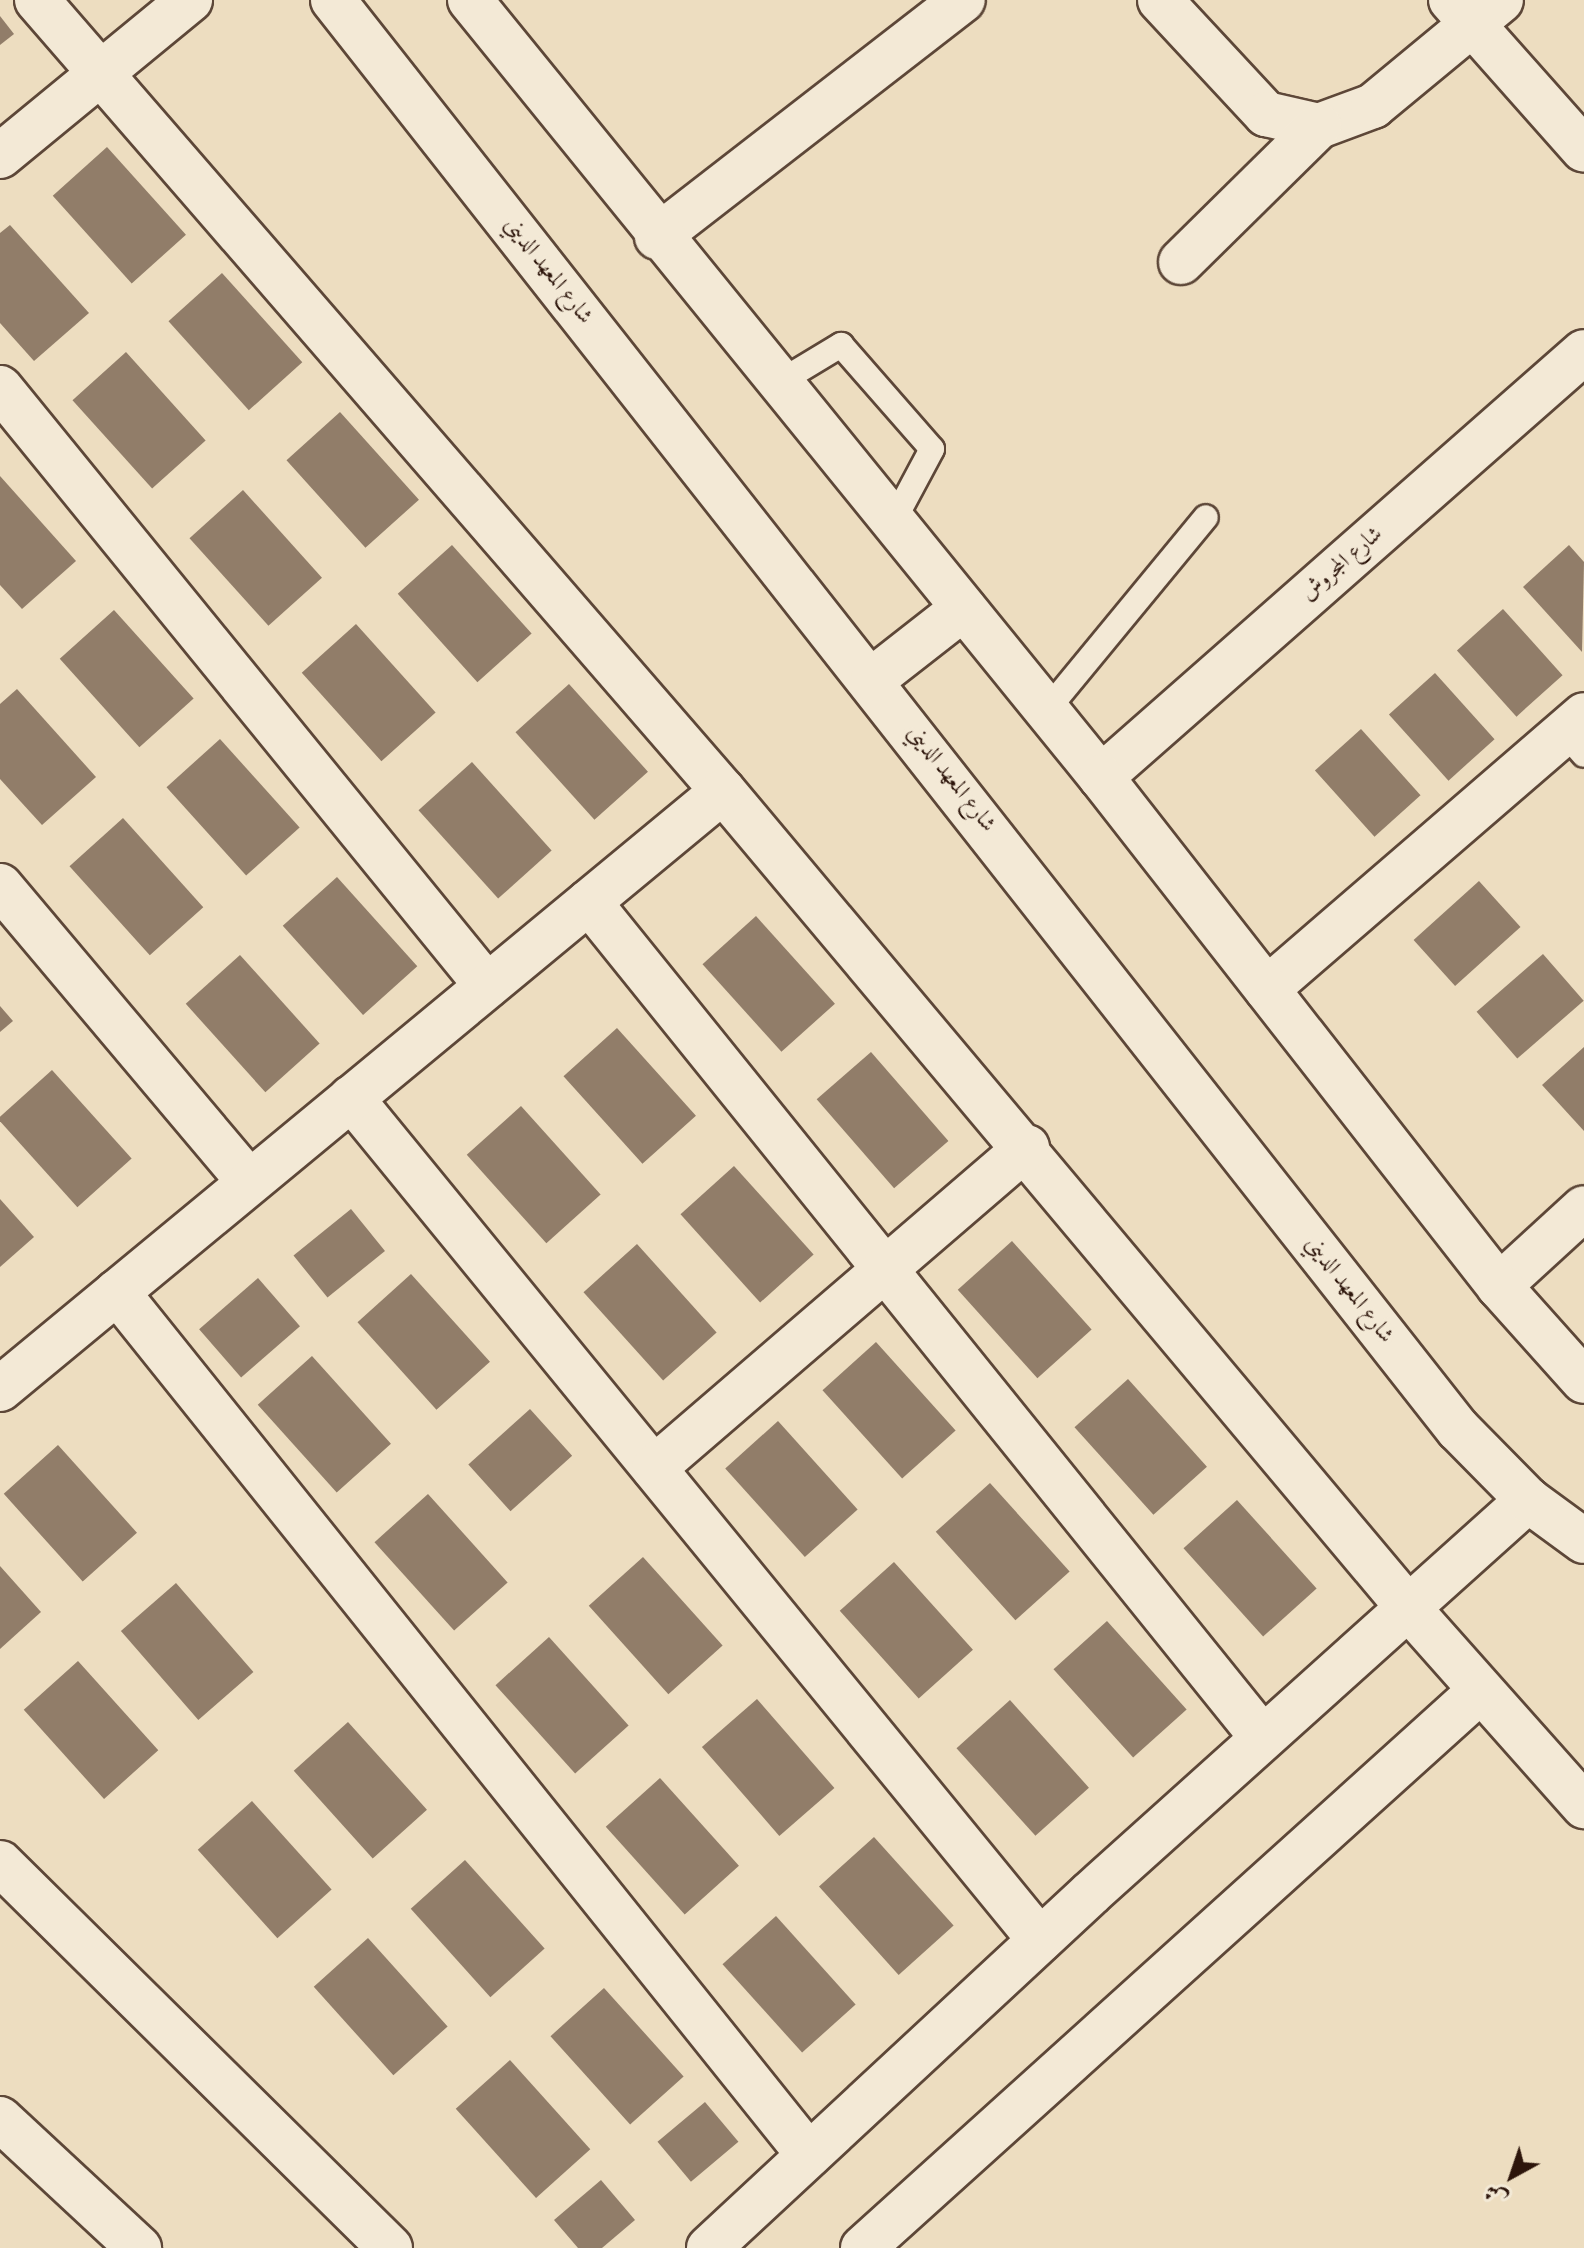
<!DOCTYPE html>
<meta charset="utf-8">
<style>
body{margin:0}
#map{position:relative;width:1584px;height:2248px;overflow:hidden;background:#edddc0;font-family:"IM FELL English",Amiri,serif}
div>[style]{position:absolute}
.building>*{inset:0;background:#917d69;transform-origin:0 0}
.roads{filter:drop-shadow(2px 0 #5d4738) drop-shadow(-2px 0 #5d4738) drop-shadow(0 2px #5d4738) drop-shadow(0 -2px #5d4738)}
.lane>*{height:24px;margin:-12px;padding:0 12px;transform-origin:12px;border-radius:12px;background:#f3e9d6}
.street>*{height:44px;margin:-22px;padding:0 22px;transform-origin:22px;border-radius:22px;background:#f3e9d6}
.secondary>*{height:44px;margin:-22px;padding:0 22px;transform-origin:22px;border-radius:22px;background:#f3e9d6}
span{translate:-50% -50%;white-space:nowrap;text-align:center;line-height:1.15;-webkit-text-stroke:7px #f3e9d6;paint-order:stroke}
.street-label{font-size:22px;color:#2d150b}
.north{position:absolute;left:1472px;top:2136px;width:80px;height:80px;-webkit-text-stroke:6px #f3e9d6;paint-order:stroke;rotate:220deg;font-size:22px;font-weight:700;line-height:32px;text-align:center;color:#2d150b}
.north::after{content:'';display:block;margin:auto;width:28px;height:36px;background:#2d150b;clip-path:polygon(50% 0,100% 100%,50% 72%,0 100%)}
</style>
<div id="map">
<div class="building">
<i style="clip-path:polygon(0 16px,14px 34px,0 45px)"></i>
<i style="left:107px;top:147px;width:118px;height:73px;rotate:48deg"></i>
<i style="clip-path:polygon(10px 225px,89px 313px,34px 361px,0 323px,0 233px)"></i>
<i style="left:222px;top:273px;width:120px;height:72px;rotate:48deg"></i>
<i style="left:126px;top:352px;width:119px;height:72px;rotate:48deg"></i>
<i style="left:340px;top:412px;width:118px;height:72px;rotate:48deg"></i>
<i style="clip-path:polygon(0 476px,76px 561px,22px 609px,0 585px)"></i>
<i style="left:243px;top:490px;width:118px;height:72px;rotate:48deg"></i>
<i style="left:452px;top:545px;width:119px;height:73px;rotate:48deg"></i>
<i style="clip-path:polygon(1569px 545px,1584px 562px,1582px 652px,1523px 587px)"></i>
<i style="left:1503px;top:609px;width:89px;height:62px;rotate:48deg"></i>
<i style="left:114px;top:610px;width:119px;height:73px;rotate:48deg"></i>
<i style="left:356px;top:624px;width:119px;height:73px;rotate:48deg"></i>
<i style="left:1435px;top:673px;width:89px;height:62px;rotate:48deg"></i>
<i style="left:569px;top:684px;width:118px;height:72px;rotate:48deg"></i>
<i style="clip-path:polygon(17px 689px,96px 777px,42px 825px,0 779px,0 704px)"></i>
<i style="left:1361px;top:729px;width:89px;height:62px;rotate:48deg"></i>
<i style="left:220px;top:739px;width:119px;height:72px;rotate:48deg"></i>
<i style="left:472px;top:762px;width:119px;height:72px;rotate:48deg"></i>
<i style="left:123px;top:818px;width:120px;height:72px;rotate:48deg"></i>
<i style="left:337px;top:877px;width:120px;height:73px;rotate:48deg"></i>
<i style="left:1479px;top:881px;width:62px;height:88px;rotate:48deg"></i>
<i style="left:756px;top:916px;width:118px;height:72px;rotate:48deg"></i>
<i style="left:1543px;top:954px;width:62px;height:88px;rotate:49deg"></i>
<i style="left:240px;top:955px;width:119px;height:73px;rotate:48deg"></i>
<i style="clip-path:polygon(0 1006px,13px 1021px,0 1032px)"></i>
<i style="left:617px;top:1028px;width:118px;height:72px;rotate:48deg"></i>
<i style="clip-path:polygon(1584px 1047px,1584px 1131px,1542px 1085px)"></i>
<i style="left:871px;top:1052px;width:118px;height:72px;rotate:49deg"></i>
<i style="left:52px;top:1070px;width:119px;height:73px;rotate:48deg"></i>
<i style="left:521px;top:1106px;width:119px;height:73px;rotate:48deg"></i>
<i style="left:734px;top:1166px;width:119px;height:72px;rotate:48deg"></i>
<i style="clip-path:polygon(0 1199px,34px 1237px,0 1267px)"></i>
<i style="left:351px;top:1209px;width:54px;height:74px;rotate:51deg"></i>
<i style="left:1012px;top:1241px;width:119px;height:73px;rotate:48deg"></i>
<i style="left:637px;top:1244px;width:119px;height:72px;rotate:48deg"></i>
<i style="left:411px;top:1274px;width:118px;height:72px;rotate:48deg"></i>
<i style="left:258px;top:1278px;width:64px;height:78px;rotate:49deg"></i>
<i style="left:876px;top:1342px;width:119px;height:72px;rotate:48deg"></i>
<i style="left:312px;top:1356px;width:118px;height:73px;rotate:48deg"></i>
<i style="left:1128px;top:1379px;width:118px;height:72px;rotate:48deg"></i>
<i style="left:530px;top:1409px;width:63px;height:83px;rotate:48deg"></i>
<i style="left:778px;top:1421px;width:119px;height:71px;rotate:48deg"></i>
<i style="left:58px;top:1445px;width:118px;height:73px;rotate:48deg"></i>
<i style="left:990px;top:1483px;width:119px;height:73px;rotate:48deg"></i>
<i style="left:428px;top:1494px;width:119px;height:72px;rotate:48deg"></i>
<i style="left:1237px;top:1500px;width:119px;height:72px;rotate:48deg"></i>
<i style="left:643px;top:1557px;width:119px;height:73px;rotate:48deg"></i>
<i style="left:894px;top:1562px;width:118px;height:73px;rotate:48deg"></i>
<i style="clip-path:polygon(0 1566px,41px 1612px,0 1649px)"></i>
<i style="left:176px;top:1583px;width:118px;height:73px;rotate:49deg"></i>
<i style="left:1107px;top:1621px;width:119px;height:72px;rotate:48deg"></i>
<i style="left:549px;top:1637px;width:119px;height:72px;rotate:48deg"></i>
<i style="left:78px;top:1661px;width:120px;height:73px;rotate:48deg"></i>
<i style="left:757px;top:1699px;width:118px;height:73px;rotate:49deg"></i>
<i style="left:1010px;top:1700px;width:118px;height:72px;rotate:48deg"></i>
<i style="left:348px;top:1722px;width:118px;height:73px;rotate:48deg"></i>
<i style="left:660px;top:1778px;width:118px;height:73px;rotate:48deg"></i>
<i style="left:252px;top:1801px;width:119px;height:73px;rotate:48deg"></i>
<i style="left:874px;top:1837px;width:119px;height:74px;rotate:48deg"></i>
<i style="left:465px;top:1860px;width:119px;height:73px;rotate:48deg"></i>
<i style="left:776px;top:1916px;width:119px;height:72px;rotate:48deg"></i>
<i style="left:368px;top:1938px;width:119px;height:73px;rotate:48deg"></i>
<i style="left:604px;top:1988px;width:119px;height:72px;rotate:48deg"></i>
<i style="left:510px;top:2060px;width:120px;height:73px;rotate:48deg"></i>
<i style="left:705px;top:2102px;width:52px;height:62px;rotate:50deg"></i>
<i style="clip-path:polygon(601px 2180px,635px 2220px,602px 2248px,578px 2248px,554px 2220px)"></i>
</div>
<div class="roads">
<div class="lane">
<i style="left:778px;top:383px;width:74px;rotate:-31.1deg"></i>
<i style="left:841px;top:345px;width:138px;rotate:48.8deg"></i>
<i style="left:932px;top:449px;width:83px;rotate:118.1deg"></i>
<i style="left:1046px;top:711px;width:251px;rotate:-50.5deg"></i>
<i style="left:1564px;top:732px;width:30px;rotate:49deg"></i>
</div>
<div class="street">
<i style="left:37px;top:0;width:1047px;rotate:49.07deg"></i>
<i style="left:723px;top:791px;width:1070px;rotate:50deg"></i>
<i style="left:1411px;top:1611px;width:261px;rotate:48.4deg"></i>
<i style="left:1160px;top:0;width:156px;rotate:47.1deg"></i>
<i style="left:1266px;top:114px;width:54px;rotate:12.8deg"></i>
<i style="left:1319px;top:126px;width:58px;rotate:-20.3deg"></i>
<i style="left:1373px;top:106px;width:166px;rotate:-39.6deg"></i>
<i style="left:1451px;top:0;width:200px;rotate:48.4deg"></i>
<i style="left:0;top:156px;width:246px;rotate:-39.4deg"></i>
<i style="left:657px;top:237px;width:387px;rotate:-37.8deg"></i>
<i style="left:1181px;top:262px;width:194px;rotate:-44.6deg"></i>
<i style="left:0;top:388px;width:771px;rotate:50.84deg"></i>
<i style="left:1101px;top:777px;width:643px;rotate:-41.35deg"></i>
<i style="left:0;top:886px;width:387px;rotate:49.9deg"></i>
<i style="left:589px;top:902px;width:1072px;rotate:51.13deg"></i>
<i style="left:1267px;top:989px;width:419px;rotate:-40.8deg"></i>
<i style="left:351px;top:1098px;width:1088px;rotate:50.71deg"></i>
<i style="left:1499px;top:1286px;width:115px;rotate:-42.5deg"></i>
<i style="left:117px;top:1292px;width:1106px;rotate:51.28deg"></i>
<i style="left:0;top:1389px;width:938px;rotate:-39.59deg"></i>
<i style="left:654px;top:1468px;width:492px;rotate:-40.7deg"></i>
<i style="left:0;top:1863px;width:548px;rotate:44.63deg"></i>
<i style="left:709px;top:2248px;width:521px;rotate:-42.9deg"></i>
<i style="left:1091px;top:1893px;width:588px;rotate:-41.97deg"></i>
<i style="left:863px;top:2248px;width:831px;rotate:-42.07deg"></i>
</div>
<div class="secondary">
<i style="left:333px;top:0;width:1819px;rotate:51.79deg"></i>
<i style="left:1458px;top:1429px;width:100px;rotate:45.4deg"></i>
<i style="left:1528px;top:1500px;width:69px;rotate:36.2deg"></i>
<i style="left:470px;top:0;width:1001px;rotate:50.92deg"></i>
<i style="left:1101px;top:777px;width:646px;rotate:51.98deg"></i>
<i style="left:1499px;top:1286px;width:127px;rotate:48.2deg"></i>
<i style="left:873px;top:679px;width:115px;rotate:-38deg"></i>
<i style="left:0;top:2119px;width:190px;rotate:42.9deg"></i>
</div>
</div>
<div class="street-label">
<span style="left:548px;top:271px;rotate:52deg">شارع المعهد الديني</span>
<span style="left:1342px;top:564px;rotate:-41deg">شارع المجروش</span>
<span style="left:951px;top:779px;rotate:52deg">شارع المعهد الديني</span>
<span style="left:1349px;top:1290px;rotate:52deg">شارع المعهد الديني</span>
</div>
<div class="north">ش</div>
</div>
